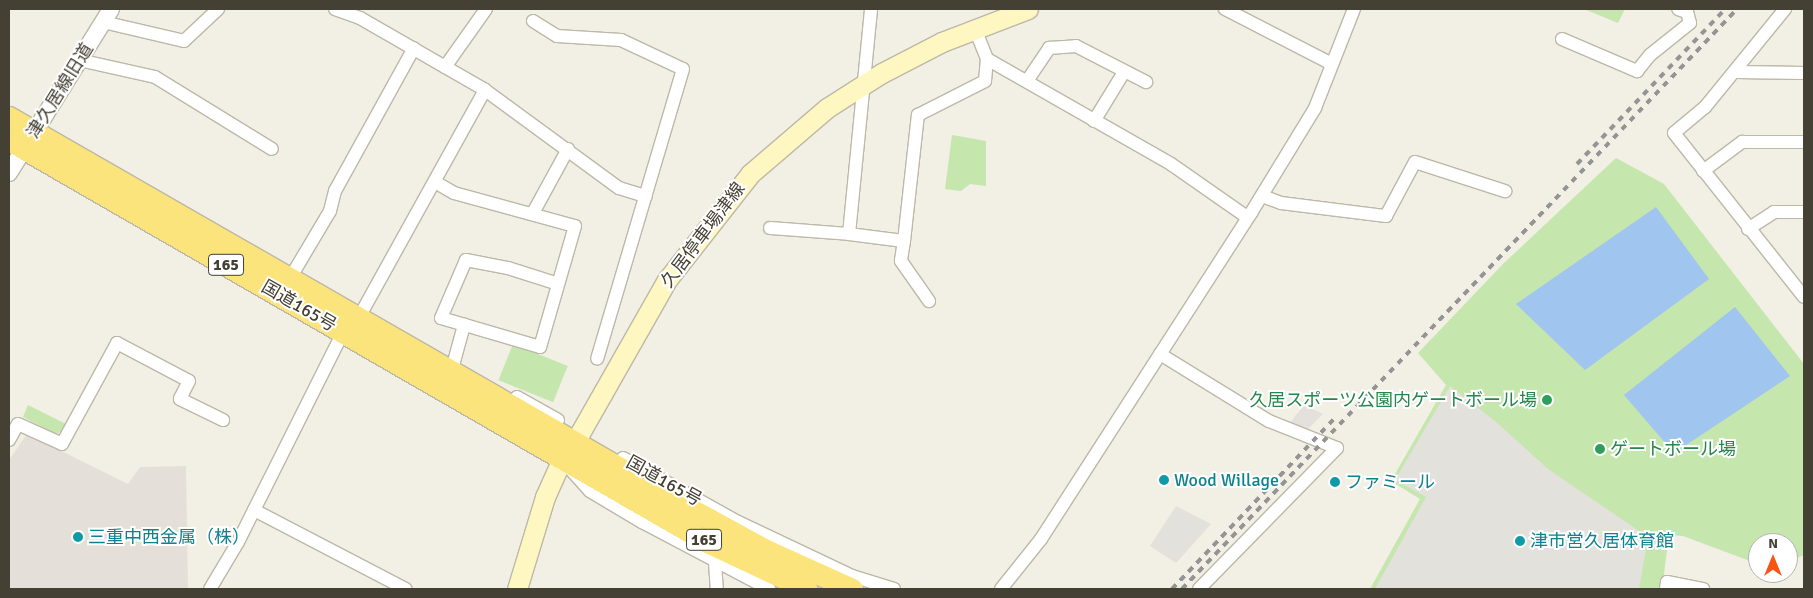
<!DOCTYPE html>
<meta charset="utf-8">
<style>
body{margin:0}
#map{position:relative;width:1813px;height:598px;overflow:hidden;background:#f2efe4;font-family:Signika,"Noto Sans JP",sans-serif}
div>[style]{position:absolute}
.industrial>*{inset:0;background:#e4e0d9}
.green>*{inset:0;background:#c5e6ad;transform-origin:0 0}
.parking>*{inset:0;background:#e2e1dc}
.water>*{inset:0;background:#a0c5ef}
.roads{filter:drop-shadow(1px 0 #bdb8a7) drop-shadow(-1px 0 #bdb8a7) drop-shadow(0 1px #bdb8a7) drop-shadow(0 -1px #bdb8a7)}
.minor>*{height:12px;margin:-6px;padding:0 6px;transform-origin:6px;border-radius:6px;background:#fff}
.tertiary>*{height:16px;margin:-8px;padding:0 8px;transform-origin:8px;border-radius:8px;background:#fff}
.secondary>*{height:19px;margin:-9.5px;padding:0 9.5px;transform-origin:9.5px;border-radius:9.5px;background:#fef7c2}
.trunk>*{height:21px;margin:-10.5px;padding:0 10.5px;transform-origin:10.5px;border-radius:10.5px;background:#fce47c}
.rail>*{height:4px;margin-top:-2px;transform-origin:0;background:repeating-linear-gradient(90deg,#949494 0 6px,transparent 0 12px)}
.dots>*{width:14px;height:14px;translate:-50% -50%;box-sizing:border-box;border:2px solid #fff;border-radius:50%}
span{translate:-50% -50%;white-space:nowrap;text-align:center;line-height:1.15;-webkit-text-stroke:4px #fff;paint-order:stroke}
.shield-label span{padding:1px 4px;background:#fff;border:1px solid;border-radius:4px;-webkit-text-stroke-width:0}
.shield-label{font-size:16px;color:#444034;font-weight:700}
.street-label{font-size:18px;color:#444034}
.leisure-label{font-size:18px;color:#27864d}
.right{translate:-100% -50%;text-align:right}
.left{translate:0 -50%;text-align:left}
.culture-label{font-size:18px;color:#0d838f}
.frame{position:absolute;inset:0;border:10px solid #444034;pointer-events:none}
.north{position:absolute;left:1748px;top:533px;width:50px;height:50px;box-sizing:border-box;background:#fff;border:1px solid #b4b3ae;border-radius:50%;rotate:0deg;font-size:14px;font-weight:700;line-height:20px;text-align:center;color:#444034}
.north::after{content:'';display:block;margin:auto;width:18px;height:22px;background:#f85415;clip-path:polygon(50% 0,100% 100%,50% 72%,0 100%)}
</style>
<div id="map">
<div class="industrial">
<i style="clip-path:polygon(27px 434px,128px 484px,140px 467px,186px 466px,188px 589px,9px 589px,9px 460px)"></i>
</div>
<div class="green">
<i style="clip-path:polygon(1584px 9px,1625px 9px,1618px 23px)"></i>
<i style="clip-path:polygon(952px 135px,986px 141px,986px 186px,970px 184px,961px 191px,945px 189px)"></i>
<i style="clip-path:polygon(1616px 158px,1664px 184px,1804px 364px,1804px 555px,1788px 562px,1788px 543px,1758px 543px,1758px 564px,1683px 536px,1669px 535px,1662px 589px,1370px 589px,1420px 499px,1391px 481px,1446px 385px,1418px 353px,1503px 264px)"></i>
<i style="left:513px;top:344px;width:59px;height:39px;rotate:22deg"></i>
<i style="clip-path:polygon(28px 405px,66px 424px,62px 431px,56px 434px,23px 417px)"></i>
</div>
<div class="parking">
<i style="clip-path:polygon(1450px 386px,1495px 421px,1548px 469px,1648px 537px,1639px 589px,1375px 589px,1426px 497px,1395px 480px)"></i>
<i style="clip-path:polygon(1304px 405px,1323px 414px,1306px 431px,1290px 423px)"></i>
<i style="clip-path:polygon(1176px 506px,1211px 524px,1176px 563px,1150px 546px)"></i>
</div>
<div class="water">
<i style="clip-path:polygon(1656px 207px,1709px 279px,1585px 370px,1516px 304px)"></i>
<i style="clip-path:polygon(1735px 307px,1790px 376px,1674px 453px,1624px 395px)"></i>
</div>
<div class="roads">
<div class="minor">
<i style="left:335px;top:9px;width:27px;rotate:20deg"></i>
<i style="left:360px;top:18px;width:144px;rotate:29.9deg"></i>
<i style="left:485px;top:90px;width:166px;rotate:36.2deg"></i>
<i style="left:619px;top:188px;width:28px;rotate:17deg"></i>
<i style="left:1225px;top:9px;width:120px;rotate:27.2deg"></i>
<i style="left:1785px;top:9px;width:127px;rotate:129.2deg"></i>
<i style="left:1705px;top:107px;width:40px;rotate:140deg"></i>
<i style="left:1674px;top:133px;width:209px;rotate:51.6deg"></i>
<i style="left:533px;top:21px;width:28px;rotate:32deg"></i>
<i style="left:557px;top:36px;width:64px;rotate:3.6deg"></i>
<i style="left:621px;top:40px;width:68px;rotate:25.1deg"></i>
<i style="left:683px;top:69px;width:302px;rotate:106.5deg"></i>
<i style="left:103px;top:22px;width:83px;rotate:13.2deg"></i>
<i style="left:184px;top:41px;width:47px;rotate:-43.3deg"></i>
<i style="left:975px;top:29px;width:32px;rotate:68deg"></i>
<i style="left:987px;top:59px;width:212px;rotate:29.7deg"></i>
<i style="left:1171px;top:164px;width:93px;rotate:34.9deg"></i>
<i style="left:1562px;top:39px;width:82px;rotate:23.1deg"></i>
<i style="left:1637px;top:71px;width:21px;rotate:-51deg"></i>
<i style="left:1650px;top:55px;width:51px;rotate:-38.7deg"></i>
<i style="left:1690px;top:23px;width:11px;rotate:-105deg"></i>
<i style="left:1687px;top:12px;width:9px;rotate:-162deg"></i>
<i style="left:79px;top:60px;width:78px;rotate:12.6deg"></i>
<i style="left:155px;top:77px;width:137px;rotate:31.6deg"></i>
<i style="left:445px;top:67px;width:71px;rotate:-54.7deg"></i>
<i style="left:1737px;top:72px;width:67px;rotate:0.9deg"></i>
<i style="left:1027px;top:81px;width:40px;rotate:-56deg"></i>
<i style="left:1049px;top:48px;width:27px;rotate:-4deg"></i>
<i style="left:1076px;top:46px;width:79px;rotate:27.2deg"></i>
<i style="left:1094px;top:121px;width:57px;rotate:-58.5deg"></i>
<i style="left:1703px;top:171px;width:49px;rotate:-36.6deg"></i>
<i style="left:1742px;top:142px;width:62px"></i>
<i style="left:435px;top:182px;width:22px;rotate:30deg"></i>
<i style="left:454px;top:193px;width:125px;rotate:15.3deg"></i>
<i style="left:575px;top:226px;width:126px;rotate:106.1deg"></i>
<i style="left:540px;top:347px;width:103px;rotate:-163.7deg"></i>
<i style="left:441px;top:318px;width:63px;rotate:-66.7deg"></i>
<i style="left:466px;top:260px;width:43px;rotate:10.8deg"></i>
<i style="left:508px;top:268px;width:52px;rotate:17.7deg"></i>
<i style="left:1262px;top:196px;width:20px;rotate:20deg"></i>
<i style="left:1281px;top:203px;width:106px;rotate:7.1deg"></i>
<i style="left:1386px;top:216px;width:61px;rotate:-61.8deg"></i>
<i style="left:1415px;top:162px;width:95px;rotate:17.9deg"></i>
<i style="left:533px;top:213px;width:73px;rotate:-61.3deg"></i>
<i style="left:770px;top:228px;width:79px;rotate:4.3deg"></i>
<i style="left:849px;top:234px;width:226px;rotate:-84.4deg"></i>
<i style="left:1748px;top:229px;width:31px;rotate:-33deg"></i>
<i style="left:1774px;top:212px;width:30px"></i>
<i style="left:849px;top:234px;width:55px;rotate:7.3deg"></i>
<i style="left:904px;top:241px;width:127px;rotate:-83.7deg"></i>
<i style="left:918px;top:115px;width:75px;rotate:-26.9deg"></i>
<i style="left:985px;top:81px;width:22px;rotate:-85deg"></i>
<i style="left:904px;top:241px;width:20px;rotate:99deg"></i>
<i style="left:901px;top:261px;width:49px;rotate:55deg"></i>
<i style="left:289px;top:280px;width:80px;rotate:-59.3deg"></i>
<i style="left:330px;top:211px;width:21px;rotate:-76deg"></i>
<i style="left:335px;top:191px;width:163px;rotate:-61.1deg"></i>
<i style="left:358px;top:319px;width:262px;rotate:-61deg"></i>
<i style="left:1160px;top:354px;width:128px;rotate:31.6deg"></i>
<i style="left:1269px;top:421px;width:73px;rotate:21.7deg"></i>
<i style="left:1337px;top:448px;width:197px;rotate:134.4deg"></i>
<i style="left:452px;top:369px;width:46px;rotate:-74.7deg"></i>
<i style="left:517px;top:397px;width:47px;rotate:29.3deg"></i>
<i style="left:9px;top:440px;width:18px;rotate:-61deg"></i>
<i style="left:18px;top:424px;width:48px;rotate:24.4deg"></i>
<i style="left:62px;top:444px;width:115px;rotate:-61.4deg"></i>
<i style="left:117px;top:343px;width:81px;rotate:27.8deg"></i>
<i style="left:189px;top:381px;width:20px;rotate:117deg"></i>
<i style="left:180px;top:399px;width:48px;rotate:26deg"></i>
<i style="left:623px;top:458px;width:132px;rotate:29.1deg"></i>
<i style="left:738px;top:522px;width:126px;rotate:25.3deg"></i>
<i style="left:852px;top:576px;width:44px;rotate:17.2deg"></i>
<i style="left:571px;top:470px;width:28px;rotate:48deg"></i>
<i style="left:590px;top:491px;width:61px;rotate:30.8deg"></i>
<i style="left:642px;top:522px;width:144px;rotate:27.8deg"></i>
<i style="left:254px;top:510px;width:171px;rotate:27.5deg"></i>
<i style="left:715px;top:563px;width:26px;rotate:86deg"></i>
<i style="left:210px;top:589px;width:55px;rotate:-59.2deg"></i>
<i style="left:238px;top:542px;width:235px;rotate:-63.4deg"></i>
<i style="left:1001px;top:589px;width:64px;rotate:-51.3deg"></i>
<i style="left:1041px;top:539px;width:388px;rotate:-57.2deg"></i>
<i style="left:1251px;top:213px;width:123px;rotate:-58.6deg"></i>
<i style="left:1315px;top:108px;width:106px;rotate:-68.5deg"></i>
<i style="left:1666px;top:589px;width:7px;rotate:-82deg"></i>
<i style="left:1667px;top:582px;width:37px;rotate:11deg"></i>
</div>
<div class="tertiary">
<i style="left:9px;top:173px;width:193px;rotate:-58.1deg"></i>
</div>
<div class="secondary">
<i style="left:517px;top:589px;width:96px;rotate:-73.1deg"></i>
<i style="left:545px;top:497px;width:42px;rotate:-65.9deg"></i>
<i style="left:562px;top:459px;width:32px;rotate:-55deg"></i>
<i style="left:580px;top:433px;width:176px;rotate:-60.4deg"></i>
<i style="left:667px;top:280px;width:135px;rotate:-51.9deg"></i>
<i style="left:750px;top:174px;width:101px;rotate:-40.6deg"></i>
<i style="left:827px;top:108px;width:65px;rotate:-32.5deg"></i>
<i style="left:882px;top:73px;width:68px;rotate:-27.3deg"></i>
<i style="left:942px;top:42px;width:92px;rotate:-21deg"></i>
</div>
<div class="trunk">
<i style="left:9px;top:117px;width:797px;rotate:29.88deg"></i>
<i style="left:700px;top:514px;width:73px;rotate:28.7deg"></i>
<i style="left:764px;top:549px;width:97px;rotate:24.4deg"></i>
<i style="left:9px;top:140px;width:805px;rotate:29.94deg"></i>
<i style="left:707px;top:542px;width:110px;rotate:25.2deg"></i>
</div>
</div>
<div class="rail">
<i style="left:1577px;top:164px;width:214px;rotate:-46.3deg"></i>
<i style="left:1172px;top:589px;width:235px;rotate:-46.4deg"></i>
<i style="left:1182px;top:589px;width:803px;rotate:-46.26deg"></i>
</div>
<div class="dots">
<i style="left:1547px;top:400px;background:#2e9e5b"></i>
<i style="left:1600px;top:449px;background:#2e9e5b"></i>
<i style="left:1164px;top:480px;background:#0f9aa8"></i>
<i style="left:1335px;top:482px;background:#0f9aa8"></i>
<i style="left:78px;top:537px;background:#0f9aa8"></i>
<i style="left:1520px;top:541px;background:#0f9aa8"></i>
</div>
<div class="shield-label">
<span style="left:226px;top:265px">165</span>
<span style="left:704px;top:540px">165</span>
</div>
<div class="street-label">
<span style="left:60px;top:91px;rotate:-58deg">津久居線旧道</span>
<span style="left:703px;top:235px;rotate:-53deg">久居停車場津線</span>
<span style="left:299px;top:306px;rotate:30deg">国道165号</span>
<span style="left:664px;top:481px;rotate:29deg">国道165号</span>
</div>
<div class="leisure-label">
<span class="right" style="left:1537px;top:400px">久居スポーツ公園内ゲートボール場</span>
<span class="left" style="left:1610px;top:449px">ゲートボール場</span>
</div>
<div class="culture-label">
<span class="left" style="left:1174px;top:480px">Wood Willage</span>
<span class="left" style="left:1345px;top:482px">ファミール</span>
<span class="left" style="left:88px;top:537px">三重中西金属（株）</span>
<span class="left" style="left:1530px;top:541px">津市営久居体育館</span>
</div>
<div class="frame"></div>
<div class="north">N</div>
</div>
